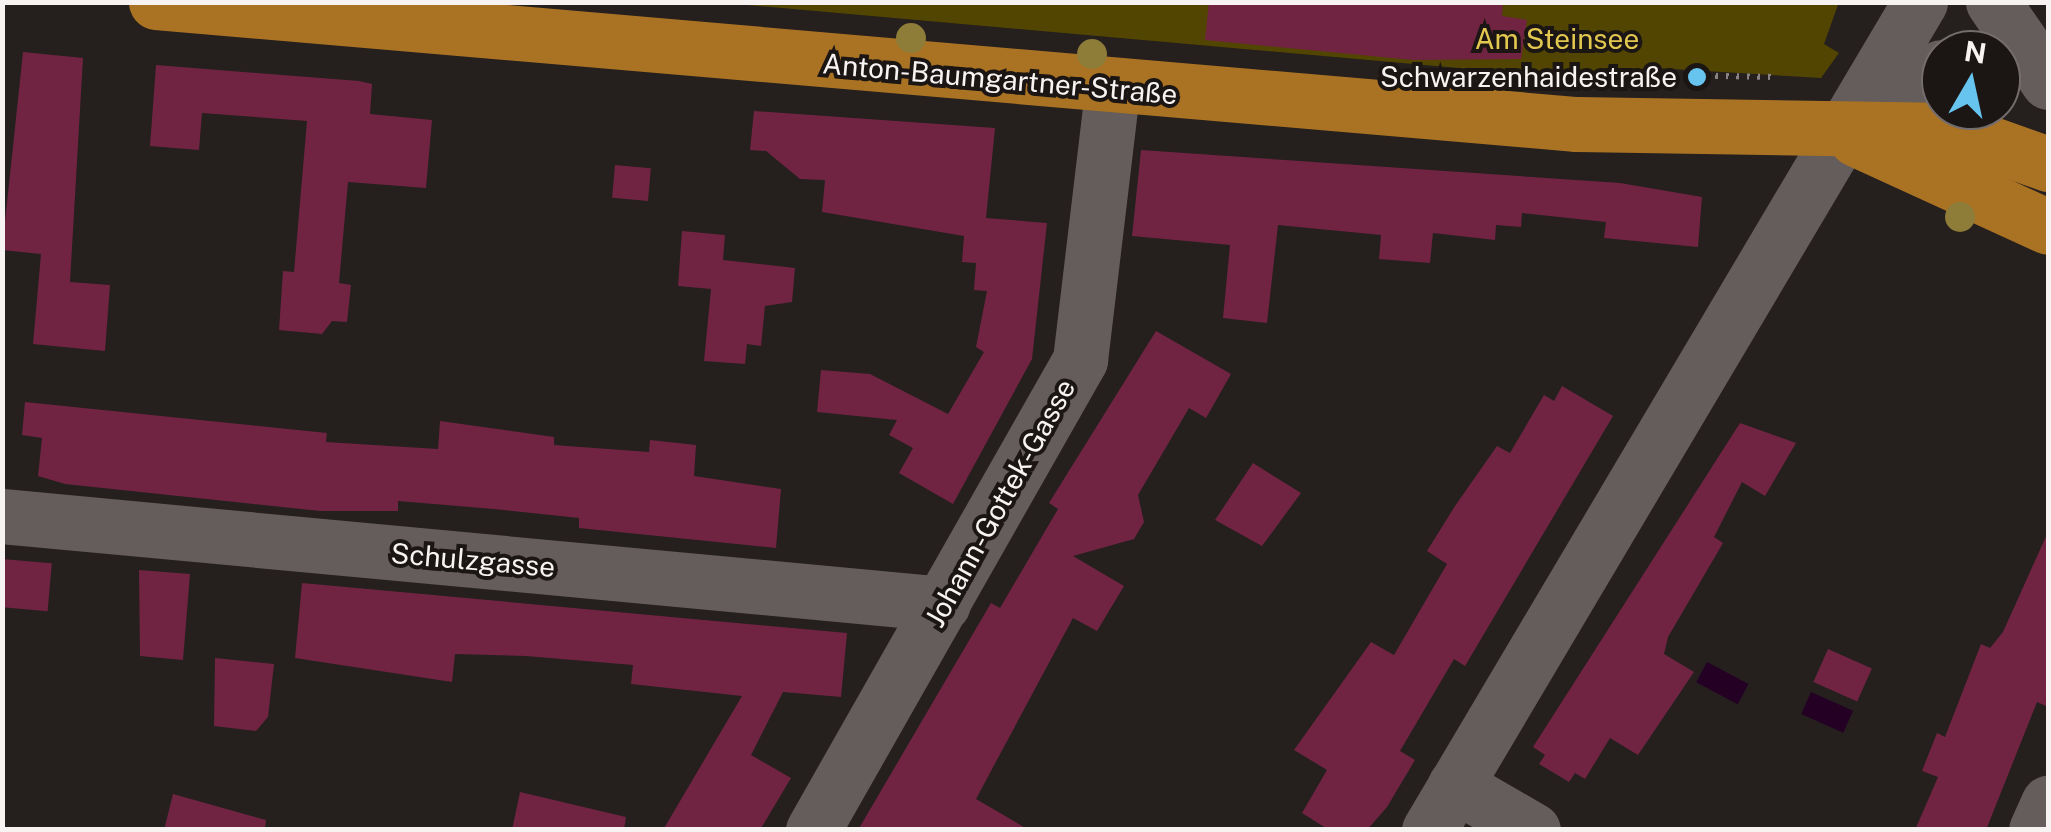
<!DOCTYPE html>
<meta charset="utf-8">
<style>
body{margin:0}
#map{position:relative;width:2051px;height:832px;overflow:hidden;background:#251f1e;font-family:"Public Sans",sans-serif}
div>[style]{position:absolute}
.green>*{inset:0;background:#514501}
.water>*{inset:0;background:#240025;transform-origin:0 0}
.building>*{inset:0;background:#702442;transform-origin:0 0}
.path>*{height:6px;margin-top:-3px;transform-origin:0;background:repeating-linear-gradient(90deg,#898483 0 2.5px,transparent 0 10.5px)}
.minor>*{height:55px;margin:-27.5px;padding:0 27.5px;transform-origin:27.5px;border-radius:27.5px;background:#645d5b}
.major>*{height:55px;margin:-27.5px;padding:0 27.5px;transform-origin:27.5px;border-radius:27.5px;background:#aa7324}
.trees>*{width:30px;height:30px;margin:-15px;border-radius:50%;background:#8e7c39}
.dots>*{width:28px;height:28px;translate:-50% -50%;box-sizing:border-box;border:5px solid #1b1614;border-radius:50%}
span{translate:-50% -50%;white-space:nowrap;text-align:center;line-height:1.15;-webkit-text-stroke:8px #1b1614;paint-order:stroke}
.park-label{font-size:28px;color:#e3c84f}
.poi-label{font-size:28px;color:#f7f3f2}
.right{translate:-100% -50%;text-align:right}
.street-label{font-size:28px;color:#f7f3f2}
.frame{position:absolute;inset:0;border:5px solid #f7f3f2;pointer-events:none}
.north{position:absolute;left:1921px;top:30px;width:100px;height:100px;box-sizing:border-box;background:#1b1614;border:2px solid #736e6d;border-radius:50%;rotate:9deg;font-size:28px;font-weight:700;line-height:40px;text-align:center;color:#f7f3f2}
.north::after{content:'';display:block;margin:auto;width:35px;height:45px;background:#67c4ef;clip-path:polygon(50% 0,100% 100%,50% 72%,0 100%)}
</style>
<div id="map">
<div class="green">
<i style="clip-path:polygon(1839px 2px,1824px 44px,1839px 53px,1821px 78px,1655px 68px,1560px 77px,724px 3px)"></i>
</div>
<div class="water">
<i style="left:1707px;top:662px;width:47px;height:23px;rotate:28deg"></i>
<i style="left:1811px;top:692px;width:46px;height:24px;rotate:24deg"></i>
</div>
<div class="building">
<i style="clip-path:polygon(1209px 2px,1503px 2px,1502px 16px,1527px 20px,1521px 59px,1413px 60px,1205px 40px)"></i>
<i style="clip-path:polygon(23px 52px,83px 58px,70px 282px,110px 285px,105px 351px,33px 344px,41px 254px,2px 250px)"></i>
<i style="clip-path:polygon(156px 65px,359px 81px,372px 84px,370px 114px,432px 120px,426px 188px,348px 182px,339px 283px,351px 285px,347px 322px,332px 321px,322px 334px,279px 330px,283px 271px,294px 272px,307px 121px,202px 113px,199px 150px,150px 146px)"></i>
<i style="clip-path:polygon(754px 111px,995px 128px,986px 218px,1047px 223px,1032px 359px,953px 504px,899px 473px,913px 448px,889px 435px,897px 420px,817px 412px,821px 370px,870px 374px,948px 414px,984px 352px,976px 347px,987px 291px,974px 290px,976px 263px,962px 262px,964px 236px,822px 212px,825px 180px,800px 179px,766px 151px,750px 150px)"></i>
<i style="clip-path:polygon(1141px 150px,1620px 183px,1702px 197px,1698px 247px,1604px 238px,1606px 222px,1522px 213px,1521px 227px,1496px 225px,1495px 240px,1433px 233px,1430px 263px,1379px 259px,1381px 235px,1278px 225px,1267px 323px,1223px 318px,1230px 245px,1132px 236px)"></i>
<i style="left:615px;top:165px;width:36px;height:33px;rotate:5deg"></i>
<i style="clip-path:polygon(682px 231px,725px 235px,723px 260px,795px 268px,792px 302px,765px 306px,761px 346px,747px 344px,745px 364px,704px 361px,711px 289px,678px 286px)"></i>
<i style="clip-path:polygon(1156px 331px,1231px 374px,1206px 418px,1189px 408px,1138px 495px,1144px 522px,1134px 539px,1073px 556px,1124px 586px,1097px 631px,1073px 618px,976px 799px,1029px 830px,858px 830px,991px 603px,1000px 608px,1058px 509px,1049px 503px)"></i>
<i style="clip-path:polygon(1562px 386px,1613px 416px,1465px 666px,1454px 659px,1400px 751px,1415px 760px,1387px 807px,1367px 830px,1329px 830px,1302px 813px,1327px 770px,1294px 750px,1371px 642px,1394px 655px,1447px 564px,1427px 551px,1455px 506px,1497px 446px,1510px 453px,1544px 395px,1554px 401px)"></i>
<i style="clip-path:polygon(25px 402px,327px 433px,326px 442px,438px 449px,440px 421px,554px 437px,554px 445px,649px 452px,650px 440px,696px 445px,694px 476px,781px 489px,776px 548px,579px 528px,579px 518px,494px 509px,398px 501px,398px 511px,320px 511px,65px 484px,38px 476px,42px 438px,22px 435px)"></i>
<i style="clip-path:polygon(1740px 423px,1796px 443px,1765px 496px,1742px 482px,1714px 537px,1723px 543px,1668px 637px,1664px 654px,1694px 672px,1638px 755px,1610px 738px,1585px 779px,1575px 773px,1569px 782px,1539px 764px,1545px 755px,1533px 747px)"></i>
<i style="clip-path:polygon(1253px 463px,1301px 493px,1262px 546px,1215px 520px)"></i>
<i style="clip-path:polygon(2048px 532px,2048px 707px,2037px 702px,1986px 830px,1915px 830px,1938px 777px,1922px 771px,1937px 733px,1945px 737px,1981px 644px,1990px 648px,2003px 632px)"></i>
<i style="left:2px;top:559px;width:50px;height:48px;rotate:5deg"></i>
<i style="clip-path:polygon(139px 570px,190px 574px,183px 660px,140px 656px)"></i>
<i style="clip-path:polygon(302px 583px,847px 633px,841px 697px,783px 692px,751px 755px,791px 778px,760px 830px,663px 830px,742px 696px,631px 684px,633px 665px,526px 656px,455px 654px,452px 682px,295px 658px)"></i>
<i style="left:1828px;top:649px;width:48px;height:36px;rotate:24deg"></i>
<i style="clip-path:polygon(215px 658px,274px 664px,268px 717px,256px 731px,214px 726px)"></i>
<i style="clip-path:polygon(520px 792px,626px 817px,624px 830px,512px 830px)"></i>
<i style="clip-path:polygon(173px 794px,266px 820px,265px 830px,164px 830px)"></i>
</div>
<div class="path">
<i style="left:1663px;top:75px;width:113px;rotate:1deg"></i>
</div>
<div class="minor">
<i style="left:1993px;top:2px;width:97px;rotate:55.5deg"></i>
<i style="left:1852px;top:129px;width:108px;rotate:-34.9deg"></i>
<i style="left:2px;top:516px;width:945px;rotate:5.34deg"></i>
<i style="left:1455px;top:785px;width:90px;rotate:30deg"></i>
<i style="left:813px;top:830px;width:541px;rotate:-60.4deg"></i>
<i style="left:1080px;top:360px;width:272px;rotate:-83.2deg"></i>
<i style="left:1429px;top:830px;width:963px;rotate:-59.33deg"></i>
<i style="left:2036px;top:830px;width:30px;rotate:-66deg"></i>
</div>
<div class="major">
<i style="left:156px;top:2px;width:1426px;rotate:4.91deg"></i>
<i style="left:1577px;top:124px;width:375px;rotate:0.9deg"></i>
<i style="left:1952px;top:130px;width:102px;rotate:19.5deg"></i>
<i style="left:1856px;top:139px;width:211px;rotate:24.6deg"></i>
</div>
<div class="trees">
<i style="left:911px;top:38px"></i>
<i style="left:1092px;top:54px"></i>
<i style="left:1960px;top:217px"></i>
</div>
<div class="dots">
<i style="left:1697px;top:77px;background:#67c4ef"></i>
</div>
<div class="park-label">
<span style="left:1557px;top:39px">Am Steinsee</span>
</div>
<div class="poi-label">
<span class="right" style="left:1677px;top:77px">Schwarzenhaidestraße</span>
</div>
<div class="street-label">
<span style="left:1000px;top:79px;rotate:5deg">Anton-Baumgartner-Straße</span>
<span style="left:1000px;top:503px;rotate:-61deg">Johann-Gottek-Gasse</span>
<span style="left:473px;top:560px;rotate:5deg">Schulzgasse</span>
</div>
<div class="frame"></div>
<div class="north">N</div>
</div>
